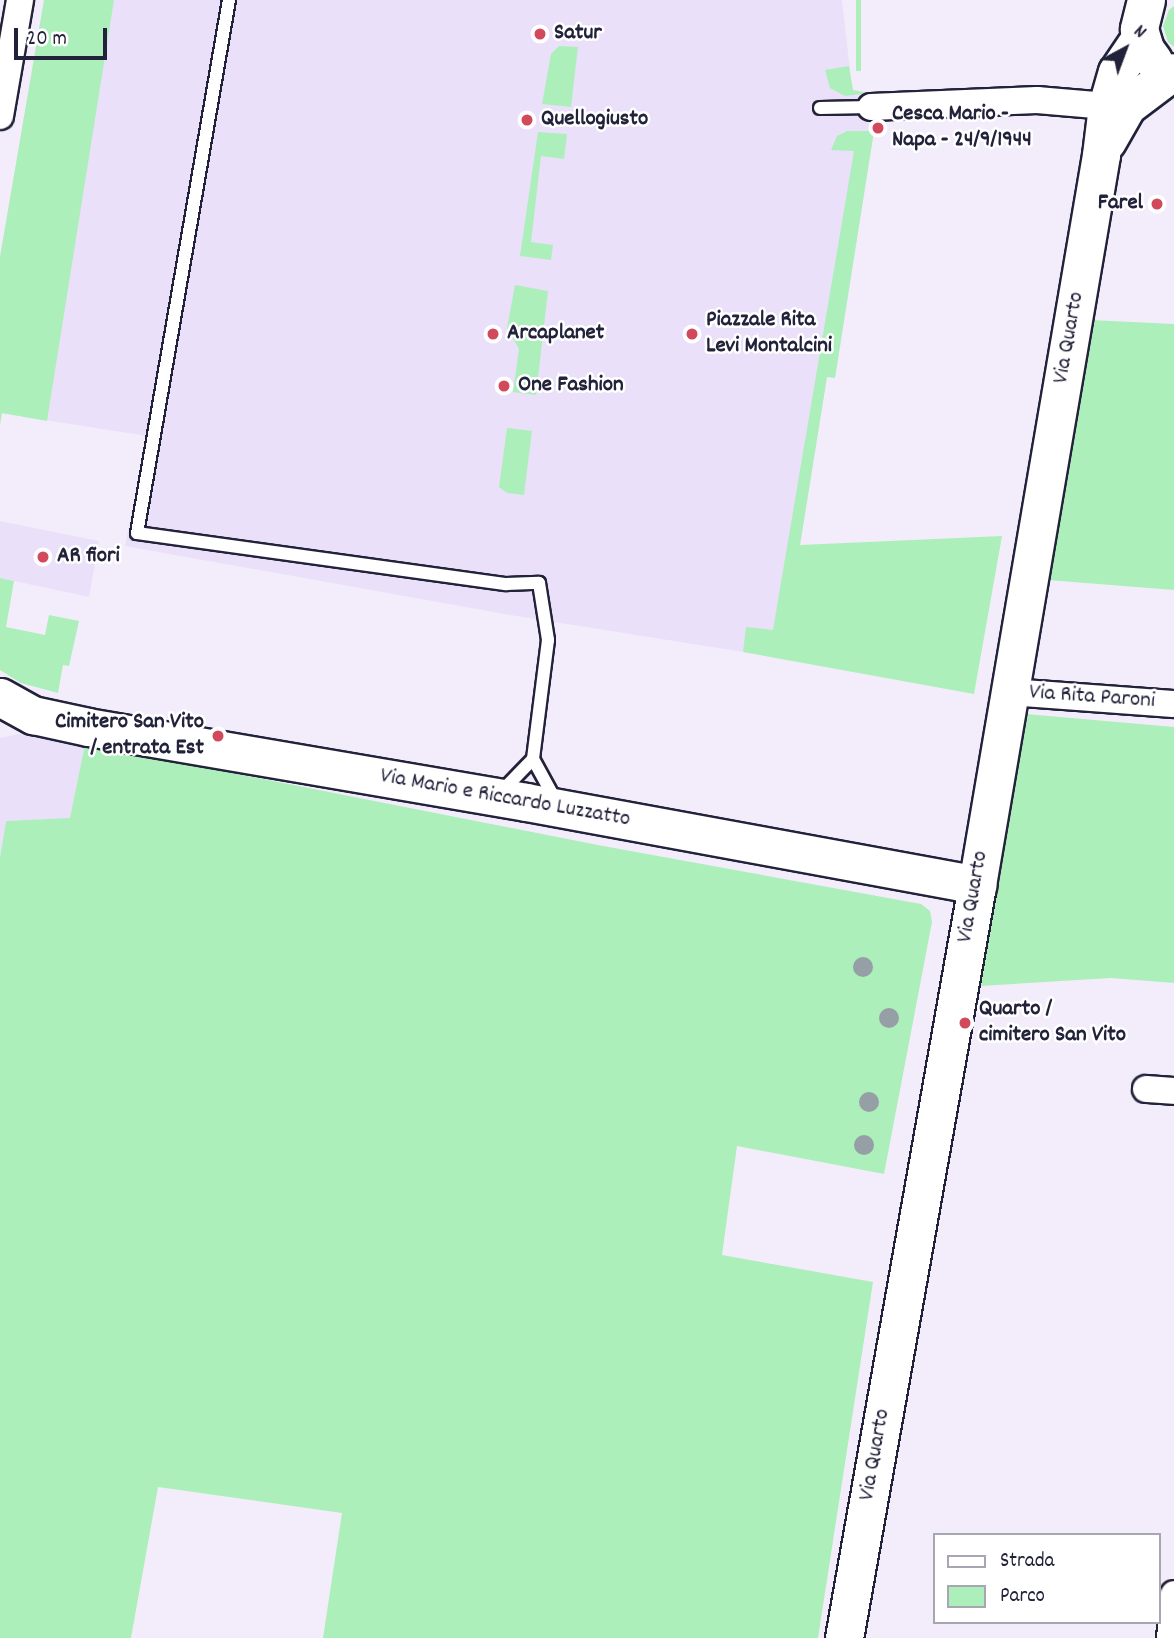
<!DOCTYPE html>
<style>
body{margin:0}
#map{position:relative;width:1174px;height:1638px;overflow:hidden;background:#f3edfb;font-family:Dekko,sans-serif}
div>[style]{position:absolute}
.built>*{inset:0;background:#ebe0f9}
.green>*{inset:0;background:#acefba;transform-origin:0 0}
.roads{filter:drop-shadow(2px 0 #22223b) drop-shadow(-2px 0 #22223b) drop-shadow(0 2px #22223b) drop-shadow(0 -2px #22223b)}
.lane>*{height:12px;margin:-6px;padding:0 6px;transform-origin:6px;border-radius:6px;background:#fff}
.street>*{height:26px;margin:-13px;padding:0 13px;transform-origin:13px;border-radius:13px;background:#fff}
.secondary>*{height:37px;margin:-18.5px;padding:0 18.5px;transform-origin:18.5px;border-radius:18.5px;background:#fff}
.trees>*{width:20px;height:20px;margin:-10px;border-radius:50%;background:#979fa6}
.dots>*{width:19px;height:19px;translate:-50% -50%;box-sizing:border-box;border:4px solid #fff;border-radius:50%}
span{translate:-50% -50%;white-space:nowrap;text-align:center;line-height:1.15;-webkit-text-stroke:5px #fff;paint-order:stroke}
.poi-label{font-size:23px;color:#22223b;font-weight:700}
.left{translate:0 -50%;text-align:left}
.right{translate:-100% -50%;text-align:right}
.street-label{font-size:23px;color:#22223b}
.legend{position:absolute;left:933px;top:1533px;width:228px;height:91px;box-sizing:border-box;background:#fff;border:2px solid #a7a7b1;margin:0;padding:9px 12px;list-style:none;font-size:21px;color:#22223b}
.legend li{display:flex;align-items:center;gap:14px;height:35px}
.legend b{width:35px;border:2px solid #a7a7b1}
.north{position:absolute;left:1090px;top:14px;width:70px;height:70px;-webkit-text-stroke:5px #fff;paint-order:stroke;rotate:41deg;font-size:19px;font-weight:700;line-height:28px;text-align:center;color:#22223b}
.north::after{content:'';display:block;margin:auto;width:24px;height:32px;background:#22223b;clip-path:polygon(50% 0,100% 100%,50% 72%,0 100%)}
.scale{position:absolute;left:14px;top:28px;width:93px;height:32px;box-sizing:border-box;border:4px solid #22223b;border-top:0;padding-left:9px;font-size:21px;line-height:24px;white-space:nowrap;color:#22223b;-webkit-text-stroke:5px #fff;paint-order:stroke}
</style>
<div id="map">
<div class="built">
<i style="clip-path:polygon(44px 0,842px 0,852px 88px,857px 93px,869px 93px,874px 131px,835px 378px,827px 377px,782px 658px,510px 615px,125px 546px,147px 436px,0 413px,0 257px)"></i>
<i style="clip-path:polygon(0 521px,99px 541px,89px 597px,0 578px)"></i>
<i style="clip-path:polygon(18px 734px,85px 744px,70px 819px,6px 821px,0 857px,0 738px)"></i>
</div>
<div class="green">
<i style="clip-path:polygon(44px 0,114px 0,47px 421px,2px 413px,0 425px,0 257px)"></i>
<i style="left:856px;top:0;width:5px;height:71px"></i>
<i style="clip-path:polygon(1174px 6px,1174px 47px,1168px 42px,1163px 26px,1169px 10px)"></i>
<i style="clip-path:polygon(559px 46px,578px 47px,571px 107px,542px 104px,551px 54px)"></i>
<i style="clip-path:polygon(849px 66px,853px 90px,869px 93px,845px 96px,830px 88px,825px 70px)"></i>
<i style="clip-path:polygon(847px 131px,874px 131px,835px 378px,827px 377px,800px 545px,1002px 536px,974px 694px,743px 652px,746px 627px,773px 630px,854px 151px,831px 150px,837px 136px)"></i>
<i style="clip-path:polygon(538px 132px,567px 134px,564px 159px,541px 156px,531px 242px,553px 245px,551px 260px,520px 256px)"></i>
<i style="clip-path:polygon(515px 285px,548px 291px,536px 395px,513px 392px,519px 349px,507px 328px)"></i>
<i style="clip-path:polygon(1090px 320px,1174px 324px,1174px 590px,1048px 580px)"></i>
<i style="clip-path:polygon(507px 428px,532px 431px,524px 495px,507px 493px,499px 487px)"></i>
<i style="clip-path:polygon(0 578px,14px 581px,6px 627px,45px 635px,49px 615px,79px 621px,69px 666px,63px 665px,58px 693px,21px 683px,0 670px)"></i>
<i style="clip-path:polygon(1026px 714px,1174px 727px,1174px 983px,1111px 978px,981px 986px)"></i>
<i style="clip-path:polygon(85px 744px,603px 846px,921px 904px,930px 911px,932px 922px,884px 1174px,737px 1146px,722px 1255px,873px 1282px,818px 1638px,323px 1638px,342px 1513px,158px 1487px,131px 1638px,0 1638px,0 857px,6px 821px,70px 818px)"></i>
</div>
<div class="roads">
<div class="lane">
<i style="left:229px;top:0;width:541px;rotate:99.79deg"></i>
<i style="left:137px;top:533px;width:373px;rotate:7.9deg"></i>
<i style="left:506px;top:584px;width:33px;rotate:-2deg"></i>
<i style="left:539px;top:583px;width:58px;rotate:81deg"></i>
<i style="left:548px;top:640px;width:120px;rotate:97.2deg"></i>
<i style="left:533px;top:759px;width:46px;rotate:134.1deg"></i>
<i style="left:820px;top:108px;width:51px;rotate:-1.1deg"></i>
<i style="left:533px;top:759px;width:48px;rotate:61.3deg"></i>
</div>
<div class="street">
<i style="left:871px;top:107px;width:166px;rotate:-2.4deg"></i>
<i style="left:1037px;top:100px;width:70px;rotate:4.9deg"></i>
<i style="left:0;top:116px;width:118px;rotate:-80.2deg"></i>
<i style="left:1009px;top:692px;width:165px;rotate:4.2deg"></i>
<i style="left:1146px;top:1089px;width:28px;rotate:4deg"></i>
<i style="left:1170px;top:1638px;width:44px;rotate:-84.8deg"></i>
</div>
<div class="secondary">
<i style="left:1146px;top:0;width:30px;rotate:104deg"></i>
<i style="left:1139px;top:29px;width:21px;rotate:73deg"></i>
<i style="left:1145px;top:49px;width:14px;rotate:54deg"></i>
<i style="left:1107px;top:141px;width:40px;rotate:-60.3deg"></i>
<i style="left:1127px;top:106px;width:56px;rotate:-37.1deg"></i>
<i style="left:0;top:697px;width:38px;rotate:29deg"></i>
<i style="left:33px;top:715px;width:56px;rotate:12.3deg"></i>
<i style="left:88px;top:727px;width:444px;rotate:9.7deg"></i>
<i style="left:526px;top:802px;width:459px;rotate:10.4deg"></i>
<i style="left:844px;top:1638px;width:765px;rotate:-79.98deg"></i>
<i style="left:977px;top:885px;width:740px;rotate:-80.36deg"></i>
<i style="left:1101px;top:155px;width:49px;rotate:-83deg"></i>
<i style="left:1107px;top:106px;width:35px;rotate:-74deg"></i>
<i style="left:1117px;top:72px;width:41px;rotate:-55.9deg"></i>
</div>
</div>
<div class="trees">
<i style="left:863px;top:967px"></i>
<i style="left:889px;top:1018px"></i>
<i style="left:869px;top:1102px"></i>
<i style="left:864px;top:1145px"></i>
</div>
<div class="dots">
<i style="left:540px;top:34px;background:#d1495b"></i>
<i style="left:527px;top:120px;background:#d1495b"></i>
<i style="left:878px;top:128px;background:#d1495b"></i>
<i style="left:1157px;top:204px;background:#d1495b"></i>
<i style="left:493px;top:334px;background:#d1495b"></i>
<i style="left:692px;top:334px;background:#d1495b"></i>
<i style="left:504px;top:386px;background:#d1495b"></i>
<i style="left:43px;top:557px;background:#d1495b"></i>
<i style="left:218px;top:736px;background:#d1495b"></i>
<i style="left:965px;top:1023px;background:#d1495b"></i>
</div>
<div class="poi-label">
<span class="left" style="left:554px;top:34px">Satur</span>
<span class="left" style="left:892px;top:128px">Cesca Mario -<br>Napa - 24/9/1944</span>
<span class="left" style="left:541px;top:120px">Quellogiusto</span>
<span class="right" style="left:1143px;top:204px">Farel</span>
<span class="left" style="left:706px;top:334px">Piazzale Rita<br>Levi Montalcini</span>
<span class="left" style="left:507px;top:334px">Arcaplanet</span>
<span class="left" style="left:518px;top:386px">One Fashion</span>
<span class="left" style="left:57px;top:557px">AR fiori</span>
<span class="right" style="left:204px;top:736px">Cimitero San Vito<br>/ entrata Est</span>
<span class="left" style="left:979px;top:1023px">Quarto /<br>cimitero San Vito</span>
</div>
<div class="street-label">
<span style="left:1070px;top:338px;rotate:-80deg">Via Quarto</span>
<span style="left:1092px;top:698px;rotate:4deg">Via Rita Paroni</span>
<span style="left:505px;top:799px;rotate:10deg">Via Mario e Riccardo Luzzatto</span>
<span style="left:974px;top:897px;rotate:-80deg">Via Quarto</span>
<span style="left:876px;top:1455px;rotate:-80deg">Via Quarto</span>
</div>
<ul class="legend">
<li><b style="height:9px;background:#fff"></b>Strada</li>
<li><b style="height:19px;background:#acefba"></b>Parco</li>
</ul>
<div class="north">N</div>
<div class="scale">20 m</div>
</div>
